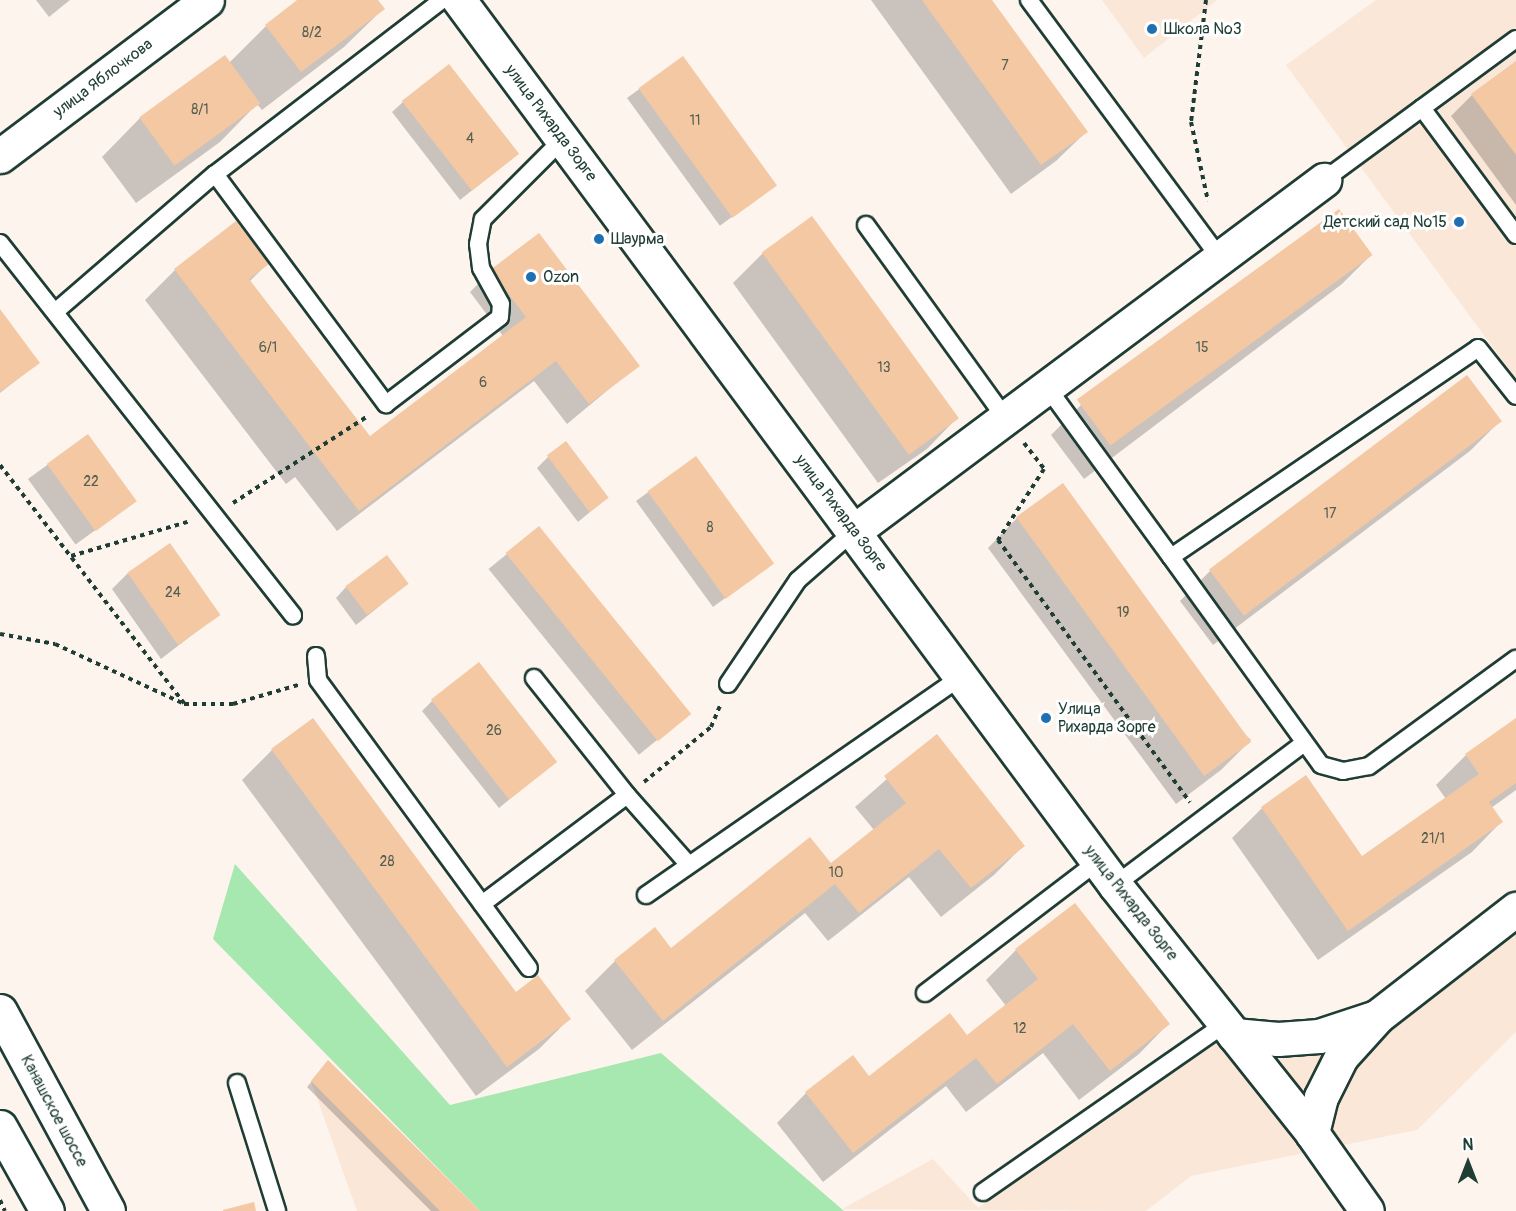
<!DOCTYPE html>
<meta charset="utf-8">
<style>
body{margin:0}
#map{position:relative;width:1516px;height:1211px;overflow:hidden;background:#fdf4ed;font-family:Pangolin,sans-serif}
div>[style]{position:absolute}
.built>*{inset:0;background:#fae7d7}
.green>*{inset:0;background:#a7e7b0}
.shadow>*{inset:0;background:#0003;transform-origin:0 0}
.building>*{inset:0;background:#f3c8a3;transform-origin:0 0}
.path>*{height:4px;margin-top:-2px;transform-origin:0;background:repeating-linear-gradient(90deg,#1f3d34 0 4.5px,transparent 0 9px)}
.roads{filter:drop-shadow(2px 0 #1f3d34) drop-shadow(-2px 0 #1f3d34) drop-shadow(0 2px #1f3d34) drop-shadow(0 -2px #1f3d34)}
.service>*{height:16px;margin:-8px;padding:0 8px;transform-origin:8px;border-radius:8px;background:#fff}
.minor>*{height:33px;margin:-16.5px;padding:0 16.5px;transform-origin:16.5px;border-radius:16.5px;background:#fff}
.primary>*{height:33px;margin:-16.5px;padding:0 16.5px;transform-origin:16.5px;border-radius:16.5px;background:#fff}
.dots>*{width:16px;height:16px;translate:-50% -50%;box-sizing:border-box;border:3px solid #fff;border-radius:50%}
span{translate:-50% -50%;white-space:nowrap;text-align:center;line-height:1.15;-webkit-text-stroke:6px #fff;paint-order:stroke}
.number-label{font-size:14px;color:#546050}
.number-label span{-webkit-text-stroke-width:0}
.poi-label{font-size:16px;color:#1f3d34}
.left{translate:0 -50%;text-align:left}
.right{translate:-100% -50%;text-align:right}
.street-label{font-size:16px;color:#1f3d34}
.north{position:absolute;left:1438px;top:1133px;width:60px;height:60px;-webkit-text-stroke:4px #fff;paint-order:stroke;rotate:0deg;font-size:16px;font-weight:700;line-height:24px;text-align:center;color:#1f3d34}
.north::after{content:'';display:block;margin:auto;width:21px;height:27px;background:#1f3d34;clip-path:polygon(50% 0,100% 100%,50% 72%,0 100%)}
</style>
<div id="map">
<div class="built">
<i style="clip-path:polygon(1102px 0,1217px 0,1144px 58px)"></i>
<i style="clip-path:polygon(1376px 0,1516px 0,1516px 379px,1286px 65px)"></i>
<i style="clip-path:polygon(1516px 914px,1516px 1032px,1417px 1130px,1191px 1176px,1146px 1211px,842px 1209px,933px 1159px,978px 1208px,1221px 1040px,1306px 1056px)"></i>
<i style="clip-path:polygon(328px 1060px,480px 1211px,357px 1211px,311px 1081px)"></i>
</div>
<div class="green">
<i style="clip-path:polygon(235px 864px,450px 1105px,661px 1053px,844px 1211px,480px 1211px,213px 939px)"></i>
</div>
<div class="shadow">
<i style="clip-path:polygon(36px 0,70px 0,49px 17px)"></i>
<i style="clip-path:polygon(300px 0,376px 0,383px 9px,344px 47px,262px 110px,257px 104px,220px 142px,136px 203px,102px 157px,140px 118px,229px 63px,266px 26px)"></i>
<i style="clip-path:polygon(871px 0,991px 0,1086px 132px,1056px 161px,1011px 194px)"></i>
<i style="left:682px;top:58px;width:158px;height:68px;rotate:54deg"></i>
<i style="clip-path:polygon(1516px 63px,1516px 205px,1451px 116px,1472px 95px)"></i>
<i style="clip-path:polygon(403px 102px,517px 154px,460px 200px,392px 112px)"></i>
<i style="clip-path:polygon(236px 223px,267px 264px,249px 282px,369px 439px,503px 336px,470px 292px,491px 271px,638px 365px,567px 424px,534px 381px,337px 531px,295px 477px,286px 484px,145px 300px,175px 270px)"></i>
<i style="clip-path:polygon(763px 253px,956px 419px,927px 449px,878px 483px,733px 283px)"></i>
<i style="clip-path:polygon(1371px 255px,1342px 284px,1084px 479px,1051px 435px,1081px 405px)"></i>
<i style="clip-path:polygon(0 311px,38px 363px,0 393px)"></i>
<i style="clip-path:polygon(1467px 377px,1500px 421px,1470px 451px,1213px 645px,1180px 601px,1210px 571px)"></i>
<i style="left:87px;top:436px;width:81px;height:73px;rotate:54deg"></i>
<i style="clip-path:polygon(548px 457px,607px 498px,578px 522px,537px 468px)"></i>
<i style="left:695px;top:458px;width:131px;height:73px;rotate:54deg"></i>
<i style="clip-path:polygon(1017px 518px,1251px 740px,1221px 770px,1176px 804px,988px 548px)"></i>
<i style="left:539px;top:528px;width:239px;height:65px;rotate:51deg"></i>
<i style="clip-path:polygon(128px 573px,218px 615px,161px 659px,112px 589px)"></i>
<i style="clip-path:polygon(407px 584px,356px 625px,336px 598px,346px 587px)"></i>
<i style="clip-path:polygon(432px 701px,555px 762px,499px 808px,422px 711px)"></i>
<i style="clip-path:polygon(313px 720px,515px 994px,569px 1019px,539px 1049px,476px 1096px,242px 780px,272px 750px)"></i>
<i style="clip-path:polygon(1516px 720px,1516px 790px,1491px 808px,1501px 822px,1472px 852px,1318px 960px,1232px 838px,1262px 808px,1362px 858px,1446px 799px,1436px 785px,1466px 755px)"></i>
<i style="clip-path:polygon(936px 736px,1023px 846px,994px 875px,941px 917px,909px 877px,828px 941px,805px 913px,632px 1050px,585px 991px,615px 961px,671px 950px,830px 865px,874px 830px,855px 807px)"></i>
<i style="clip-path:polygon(1016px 950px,1168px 1024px,1139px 1054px,1079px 1100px,1043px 1053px,966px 1112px,946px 1086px,823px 1182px,777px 1123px,806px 1093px,869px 1078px,966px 1037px,1006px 1006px,986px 980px)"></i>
<i style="clip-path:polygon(324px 1067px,478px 1211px,431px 1211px,307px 1087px)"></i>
</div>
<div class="building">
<i style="clip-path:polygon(297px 0,378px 0,385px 9px,301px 72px,265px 25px)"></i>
<i style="clip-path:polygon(922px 0,992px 0,1088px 132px,1041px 165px)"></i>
<i style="left:225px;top:55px;width:60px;height:106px;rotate:54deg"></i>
<i style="left:683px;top:56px;width:160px;height:55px;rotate:54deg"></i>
<i style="clip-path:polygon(1516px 61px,1516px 155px,1471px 94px)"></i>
<i style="left:449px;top:64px;width:114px;height:60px;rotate:52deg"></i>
<i style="left:1339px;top:209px;width:57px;height:324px;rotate:54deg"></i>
<i style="left:812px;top:216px;width:250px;height:62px;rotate:54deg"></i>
<i style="clip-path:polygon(236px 221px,269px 264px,249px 279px,370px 436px,526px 317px,490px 270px,539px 233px,640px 366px,589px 404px,556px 361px,359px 511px,174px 269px)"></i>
<i style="clip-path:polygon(0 309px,40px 363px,0 392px)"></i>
<i style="left:1467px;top:375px;width:58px;height:323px;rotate:53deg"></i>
<i style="left:88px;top:434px;width:83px;height:51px;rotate:54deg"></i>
<i style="left:566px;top:441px;width:71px;height:24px;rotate:53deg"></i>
<i style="left:696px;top:456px;width:133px;height:60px;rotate:54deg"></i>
<i style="left:1063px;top:483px;width:320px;height:58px;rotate:54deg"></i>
<i style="left:539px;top:526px;width:242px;height:43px;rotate:51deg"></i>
<i style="left:170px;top:543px;width:88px;height:52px;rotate:55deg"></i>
<i style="left:387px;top:555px;width:36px;height:52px;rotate:53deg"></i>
<i style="left:479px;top:662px;width:127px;height:61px;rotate:52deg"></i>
<i style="clip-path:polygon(313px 718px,516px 992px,538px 975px,571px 1019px,507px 1067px,271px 749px)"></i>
<i style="clip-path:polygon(1516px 718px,1516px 783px,1489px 802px,1503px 822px,1348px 931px,1261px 807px,1306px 775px,1362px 856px,1479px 774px,1465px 754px)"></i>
<i style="clip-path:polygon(937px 734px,1025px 846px,971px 888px,939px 849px,859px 913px,835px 884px,663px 1021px,614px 960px,655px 927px,671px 948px,810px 837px,831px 863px,906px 803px,884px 776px)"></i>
<i style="clip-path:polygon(1075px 903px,1170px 1024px,1110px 1071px,1073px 1024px,997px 1084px,976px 1058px,853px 1153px,805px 1092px,853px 1055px,869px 1076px,950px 1013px,967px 1035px,1038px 979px,1015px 949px)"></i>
<i style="clip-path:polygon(328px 1060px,480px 1211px,440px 1211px,311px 1081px)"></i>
<i style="clip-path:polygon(254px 1202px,256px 1211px,223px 1211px,223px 1210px)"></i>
</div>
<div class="path">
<i style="left:1206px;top:0;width:123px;rotate:97deg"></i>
<i style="left:1191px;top:122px;width:81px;rotate:77.9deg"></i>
<i style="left:1024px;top:443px;width:33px;rotate:52deg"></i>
<i style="left:1044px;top:469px;width:85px;rotate:122.9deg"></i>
<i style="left:998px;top:540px;width:325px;rotate:53.8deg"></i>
<i style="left:0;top:465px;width:301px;rotate:52.3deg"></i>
<i style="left:233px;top:503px;width:161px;rotate:-32.8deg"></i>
<i style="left:71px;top:556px;width:125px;rotate:-16.3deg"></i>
<i style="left:0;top:634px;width:56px;rotate:10.3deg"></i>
<i style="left:55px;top:644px;width:142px;rotate:24.9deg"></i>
<i style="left:184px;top:704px;width:49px"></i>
<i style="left:233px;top:704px;width:68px;rotate:-16.3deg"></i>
<i style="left:644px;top:782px;width:87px;rotate:-39.4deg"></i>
<i style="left:711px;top:727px;width:23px;rotate:-67deg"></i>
<i style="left:0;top:1200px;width:12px;rotate:66deg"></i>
</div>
<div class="roads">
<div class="service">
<i style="left:442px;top:0;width:286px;rotate:142.5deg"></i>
<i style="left:215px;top:174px;width:287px;rotate:53.4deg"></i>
<i style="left:386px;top:404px;width:143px;rotate:-37.3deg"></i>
<i style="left:500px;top:317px;width:13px;rotate:-86deg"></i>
<i style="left:501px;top:304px;width:41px;rotate:-119.1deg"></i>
<i style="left:481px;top:268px;width:24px;rotate:-97deg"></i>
<i style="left:478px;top:244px;width:25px;rotate:-79deg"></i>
<i style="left:483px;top:219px;width:113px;rotate:-45deg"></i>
<i style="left:1029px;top:0;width:321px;rotate:53.5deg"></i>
<i style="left:1422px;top:108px;width:158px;rotate:53.5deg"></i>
<i style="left:1324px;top:180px;width:238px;rotate:-36.3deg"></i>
<i style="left:866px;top:225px;width:238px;rotate:54.2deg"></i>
<i style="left:0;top:243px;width:474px;rotate:51.8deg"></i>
<i style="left:55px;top:312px;width:211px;rotate:-40.8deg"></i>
<i style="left:1047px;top:387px;width:210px;rotate:53.9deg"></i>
<i style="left:1171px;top:557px;width:371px;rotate:-34.2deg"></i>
<i style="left:1478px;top:348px;width:61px;rotate:51.6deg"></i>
<i style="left:1171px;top:557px;width:256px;rotate:54.2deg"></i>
<i style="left:1321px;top:765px;width:23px;rotate:15deg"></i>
<i style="left:1343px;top:771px;width:26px;rotate:-11deg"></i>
<i style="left:1369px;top:766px;width:182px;rotate:-36.1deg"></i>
<i style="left:316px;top:656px;width:24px;rotate:85deg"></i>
<i style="left:318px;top:680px;width:357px;rotate:53.8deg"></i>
<i style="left:534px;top:678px;width:149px;rotate:51.5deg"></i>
<i style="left:728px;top:684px;width:125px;rotate:-56.1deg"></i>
<i style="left:798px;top:580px;width:74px;rotate:-41.2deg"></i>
<i style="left:1115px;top:885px;width:236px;rotate:-36.9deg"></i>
<i style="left:646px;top:895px;width:384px;rotate:-34.7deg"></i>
<i style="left:482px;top:904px;width:181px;rotate:-36.9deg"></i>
<i style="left:627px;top:795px;width:92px;rotate:48.5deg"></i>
<i style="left:925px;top:993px;width:218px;rotate:-37.3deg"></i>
<i style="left:237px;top:1083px;width:134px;rotate:72.6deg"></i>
<i style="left:983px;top:1192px;width:295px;rotate:-34.8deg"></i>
</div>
<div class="minor">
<i style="left:459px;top:0;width:1102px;rotate:53.45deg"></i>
<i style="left:1115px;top:885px;width:317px;rotate:51.5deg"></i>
<i style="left:1312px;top:1133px;width:95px;rotate:54.8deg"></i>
<i style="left:0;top:156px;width:259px;rotate:-37deg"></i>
<i style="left:854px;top:531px;width:587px;rotate:-36.75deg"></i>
<i style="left:1234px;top:1035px;width:44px;rotate:5.2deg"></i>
<i style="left:1278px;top:1039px;width:41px;rotate:-4.2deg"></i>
<i style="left:1319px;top:1036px;width:60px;rotate:-18.4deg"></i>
<i style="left:1312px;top:1133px;width:37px;rotate:-76deg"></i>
<i style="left:1321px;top:1097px;width:45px;rotate:-63.4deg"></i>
<i style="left:1341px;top:1057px;width:55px;rotate:-47.9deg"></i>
<i style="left:1378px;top:1016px;width:175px;rotate:-37.8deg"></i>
</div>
<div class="primary">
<i style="left:0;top:1011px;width:227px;rotate:61.6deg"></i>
<i style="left:0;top:1127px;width:96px;rotate:60.8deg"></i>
</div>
</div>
<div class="dots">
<i style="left:1152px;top:29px;background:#1f6fb2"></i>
<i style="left:1459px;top:222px;background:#1f6fb2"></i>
<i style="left:599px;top:239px;background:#1f6fb2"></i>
<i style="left:531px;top:277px;background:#1f6fb2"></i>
<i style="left:1046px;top:718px;background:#1f6fb2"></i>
</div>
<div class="number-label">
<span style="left:312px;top:33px">8/2</span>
<span style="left:1005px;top:66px">7</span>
<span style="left:200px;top:110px">8/1</span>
<span style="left:695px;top:121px">11</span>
<span style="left:470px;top:139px">4</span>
<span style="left:268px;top:348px">6/1</span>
<span style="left:1202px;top:348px">15</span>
<span style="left:884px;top:368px">13</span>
<span style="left:483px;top:383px">6</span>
<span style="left:91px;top:482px">22</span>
<span style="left:1330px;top:514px">17</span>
<span style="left:710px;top:528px">8</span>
<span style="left:173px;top:593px">24</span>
<span style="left:1123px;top:613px">19</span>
<span style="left:494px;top:731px">26</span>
<span style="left:1433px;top:839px">21/1</span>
<span style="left:387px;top:862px">28</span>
<span style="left:836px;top:873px">10</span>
<span style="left:1020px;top:1029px">12</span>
</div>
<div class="poi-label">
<span class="left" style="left:1164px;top:29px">Школа №3</span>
<span class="right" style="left:1447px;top:222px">Детский сад №15</span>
<span class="left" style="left:611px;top:239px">Шаурма</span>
<span class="left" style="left:543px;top:277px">Ozon</span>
<span class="left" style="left:1058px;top:718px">Улица<br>Рихарда Зорге</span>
</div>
<div class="street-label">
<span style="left:103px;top:78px;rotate:-37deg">улица Яблочкова</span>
<span style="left:551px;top:123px;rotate:53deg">улица Рихарда Зорге</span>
<span style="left:841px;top:513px;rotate:53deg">улица Рихарда Зорге</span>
<span style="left:1131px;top:903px;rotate:52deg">улица Рихарда Зорге</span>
<span style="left:54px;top:1111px;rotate:62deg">Канашское шоссе</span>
</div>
<div class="north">N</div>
</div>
